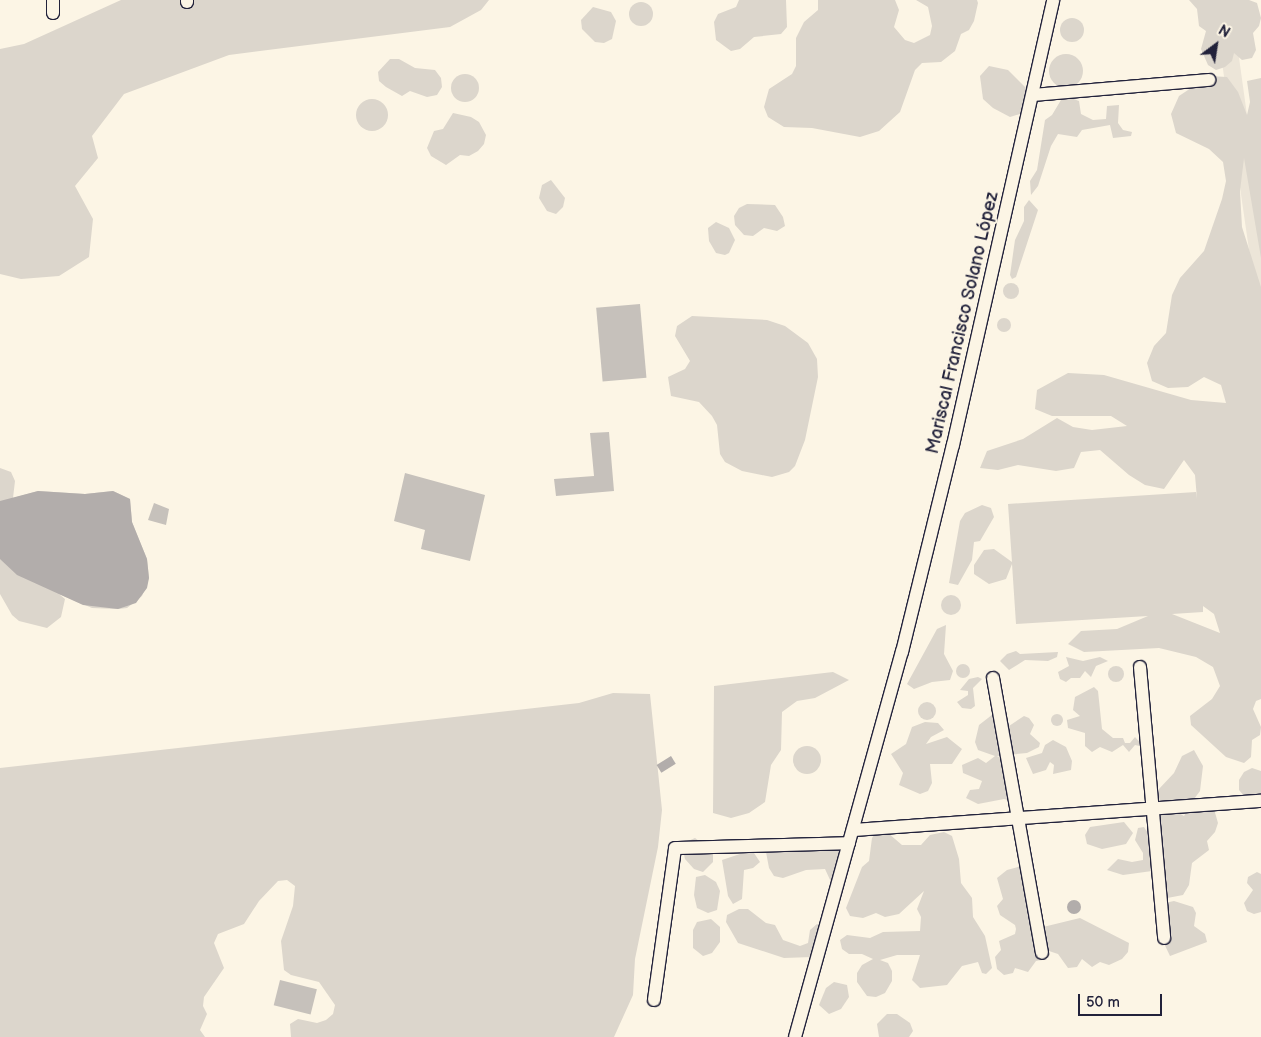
<!DOCTYPE html>
<meta charset="utf-8">
<style>
body{margin:0}
#map{position:relative;width:1261px;height:1037px;overflow:hidden;background:#fcf5e5;font-family:"Balsamiq Sans",sans-serif}
div>[style]{position:absolute}
.built>*{inset:0;background:#ece5d8}
.green>*{inset:0;background:#dcd6cc}
.round{border-radius:50%}
.water>*{inset:0;background:#b2adab;transform-origin:0 0}
.building>*{inset:0;background:#c6c1bb;transform-origin:0 0}
.roads{filter:drop-shadow(1px 0 #22223b) drop-shadow(-1px 0 #22223b) drop-shadow(0 1px #22223b) drop-shadow(0 -1px #22223b)}
.minor>*{height:12px;margin:-6px;padding:0 6px;transform-origin:6px;border-radius:6px;background:#fcf5e5}
span{translate:-50% -50%;white-space:nowrap;text-align:center;line-height:1.15;-webkit-text-stroke:4.5px #fcf5e5;paint-order:stroke}
.street-label{font-size:18px;color:#22223b}
.north{position:absolute;left:1191px;top:20px;width:50px;height:50px;-webkit-text-stroke:4px #fcf5e5;paint-order:stroke;rotate:31deg;font-size:14px;font-weight:700;line-height:20px;text-align:center;color:#22223b}
.north::after{content:'';display:block;margin:auto;width:18px;height:22px;background:#22223b;clip-path:polygon(50% 0,100% 100%,50% 72%,0 100%)}
.scale{position:absolute;left:1078px;top:994px;width:84px;height:22px;box-sizing:border-box;border:2px solid #22223b;border-top:0;padding-left:6px;font-size:15px;line-height:18px;white-space:nowrap;color:#22223b;-webkit-text-stroke:4px #fcf5e5;paint-order:stroke}
</style>
<div id="map">
<div class="built">
<i style="clip-path:polygon(1213px 0,1231px 0,1261px 216px,1261px 333px)"></i>
</div>
<div class="green">
<i style="clip-path:polygon(121px 0,489px 0,481px 10px,450px 27px,229px 55px,124px 94px,92px 136px,98px 158px,75px 186px,93px 219px,89px 257px,59px 276px,21px 279px,0 274px,0 49px,24px 44px)"></i>
<i style="clip-path:polygon(739px 0,786px 0,787px 27px,781px 34px,754px 37px,740px 49px,731px 51px,716px 40px,714px 22px,718px 14px,736px 7px)"></i>
<i style="clip-path:polygon(818px 0,895px 0,899px 10px,894px 27px,905px 40px,914px 43px,930px 35px,932px 26px,928px 7px,916px 0,977px 0,978px 3px,974px 21px,969px 30px,961px 34px,955px 51px,941px 62px,922px 63px,915px 70px,900px 112px,879px 131px,860px 137px,812px 128px,784px 127px,768px 117px,764px 107px,769px 89px,792px 74px,796px 66px,796px 38px,804px 22px,818px 10px)"></i>
<i style="clip-path:polygon(1189px 0,1249px 0,1257px 3px,1261px 18px,1259px 26px,1253px 33px,1256px 50px,1252px 58px,1242px 60px,1234px 53px,1232px 61px,1225px 67px,1216px 70px,1208px 65px,1201px 49px,1206px 31px,1199px 26px,1197px 9px)"></i>
<i class="round" style="left:629px;top:2px;width:24px;height:24px"></i>
<i style="clip-path:polygon(593px 7px,611px 12px,616px 21px,612px 39px,604px 43px,595px 42px,582px 29px,581px 20px)"></i>
<i class="round" style="left:1060px;top:18px;width:24px;height:24px"></i>
<i class="round" style="left:1049px;top:54px;width:34px;height:34px"></i>
<i style="clip-path:polygon(390px 59px,399px 59px,415px 68px,435px 70px,441px 78px,442px 87px,437px 95px,427px 97px,410px 91px,402px 96px,386px 87px,379px 81px,378px 72px)"></i>
<i style="clip-path:polygon(989px 66px,1008px 70px,1026px 88px,1029px 92px,1023px 113px,1010px 117px,993px 108px,983px 99px,980px 76px)"></i>
<i class="round" style="left:451px;top:74px;width:28px;height:28px"></i>
<i style="clip-path:polygon(evenodd,1209px 76px,1227px 77px,1238px 92px,1247px 115px,1250px 102px,1247px 81px,1261px 78px,1261px 258px,1244px 158px,1240px 191px,1242px 227px,1261px 287px,1261px 699px,1256px 701px,1253px 709px,1261px 727px,1260px 735px,1252px 740px,1251px 757px,1244px 763px,1226px 757px,1191px 725px,1190px 716px,1212px 699px,1220px 686px,1213px 667px,1196px 657px,1159px 648px,1084px 652px,1068px 644px,1081px 631px,1117px 629px,1148px 616px,1016px 624px,1012px 564px,1006px 579px,989px 584px,974px 574px,974px 565px,984px 550px,994px 549px,1012px 562px,1008px 504px,1196px 492px,1197px 499px,1195px 475px,1184px 460px,1164px 489px,1145px 485px,1129px 475px,1100px 450px,1081px 452px,1074px 468px,1056px 471px,1018px 465px,998px 470px,980px 468px,987px 451px,1023px 439px,1057px 418px,1073px 427px,1092px 430px,1127px 426px,1111px 416px,1052px 416px,1035px 409px,1037px 390px,1068px 373px,1104px 375px,1191px 400px,1226px 403px,1221px 385px,1204px 377px,1188px 387px,1168px 388px,1152px 381px,1147px 363px,1154px 346px,1166px 333px,1172px 295px,1180px 278px,1204px 251px,1222px 199px,1226px 181px,1223px 162px,1209px 149px,1176px 133px,1171px 114px,1179px 96px,1209px 76px,1203px 606px,1214px 614px,1220px 633px,1172px 614px,1203px 612px,1203px 606px)"></i>
<i style="clip-path:polygon(1071px 98px,1079px 101px,1081px 114px,1093px 120px,1106px 119px,1107px 106px,1119px 105px,1118px 123px,1123px 130px,1132px 132px,1131px 136px,1113px 138px,1110px 125px,1082px 130px,1077px 137px,1058px 134px,1051px 146px,1038px 186px,1031px 195px,1030px 181px,1037px 170px,1045px 120px,1052px 115px,1061px 100px)"></i>
<i class="round" style="left:356px;top:99px;width:32px;height:32px"></i>
<i style="clip-path:polygon(453px 113px,471px 117px,479px 122px,486px 135px,484px 144px,478px 151px,469px 156px,460px 155px,446px 165px,431px 156px,427px 148px,434px 131px,443px 129px)"></i>
<i style="clip-path:polygon(551px 180px,565px 198px,563px 207px,556px 214px,547px 211px,539px 198px,542px 185px)"></i>
<i style="clip-path:polygon(1029px 200px,1038px 210px,1016px 277px,1012px 279px,1010px 275px,1015px 240px,1024px 221px,1024px 207px)"></i>
<i style="clip-path:polygon(747px 204px,775px 205px,783px 217px,785px 226px,777px 231px,764px 228px,753px 236px,744px 235px,735px 225px,734px 216px,739px 208px)"></i>
<i style="clip-path:polygon(716px 222px,729px 228px,735px 240px,729px 253px,725px 255px,716px 253px,709px 241px,708px 228px)"></i>
<i class="round" style="left:1003px;top:283px;width:16px;height:16px"></i>
<i style="clip-path:polygon(692px 316px,767px 320px,785px 326px,808px 343px,817px 359px,818px 377px,805px 440px,795px 466px,789px 472px,772px 477px,742px 471px,725px 462px,720px 454px,717px 425px,712px 416px,699px 402px,671px 396px,668px 377px,685px 369px,690px 361px,675px 336px,677px 326px)"></i>
<i class="round" style="left:997px;top:318px;width:14px;height:14px"></i>
<i style="clip-path:polygon(0 468px,11px 472px,15px 481px,13px 498px,38px 491px,85px 494px,113px 491px,130px 499px,132px 522px,147px 559px,149px 578px,142px 596px,127px 608px,118px 609px,92px 608px,59px 594px,65px 599px,61px 617px,47px 628px,19px 621px,12px 615px,0 594px)"></i>
<i style="clip-path:polygon(982px 505px,991px 508px,994px 517px,980px 541px,974px 542px,972px 560px,958px 585px,949px 583px,960px 521px,965px 513px)"></i>
<i class="round" style="left:941px;top:595px;width:20px;height:20px"></i>
<i style="clip-path:polygon(946px 625px,944px 654px,953px 671px,950px 680px,932px 682px,914px 689px,907px 684px,937px 629px)"></i>
<i style="clip-path:polygon(1016px 651px,1020px 654px,1058px 652px,1057px 657px,1048px 661px,1025px 660px,1009px 670px,1000px 661px,1007px 654px)"></i>
<i style="clip-path:polygon(1066px 657px,1083px 661px,1100px 657px,1108px 661px,1096px 666px,1091px 677px,1085px 671px,1080px 678px,1071px 678px,1066px 682px,1060px 679px,1058px 672px,1069px 666px)"></i>
<i class="round" style="left:956px;top:664px;width:14px;height:14px"></i>
<i class="round" style="left:1108px;top:666px;width:16px;height:16px"></i>
<i style="clip-path:polygon(833px 672px,849px 680px,815px 698px,797px 701px,782px 712px,781px 750px,771px 765px,765px 802px,749px 813px,731px 818px,713px 813px,714px 686px)"></i>
<i style="clip-path:polygon(978px 677px,982px 679px,973px 688px,975px 706px,971px 709px,962px 708px,957px 702px,968px 695px,968px 691px,960px 690px,969px 679px)"></i>
<i style="clip-path:polygon(1094px 687px,1098px 691px,1102px 729px,1113px 738px,1123px 738px,1125px 743px,1130px 743px,1135px 737px,1144px 747px,1135px 745px,1129px 752px,1123px 745px,1112px 752px,1100px 747px,1092px 752px,1085px 746px,1085px 733px,1068px 728px,1067px 720px,1080px 716px,1073px 710px,1075px 697px)"></i>
<i style="clip-path:polygon(613px 693px,650px 694px,662px 810px,658px 847px,635px 959px,633px 995px,614px 1037px,291px 1037px,290px 1024px,298px 1019px,317px 1023px,326px 1020px,333px 1014px,335px 1005px,319px 982px,291px 975px,284px 970px,281px 941px,293px 906px,295px 886px,287px 880px,278px 881px,259px 901px,244px 924px,218px 934px,214px 943px,224px 968px,204px 997px,203px 1006px,207px 1014px,200px 1030px,205px 1037px,0 1037px,0 768px,579px 703px)"></i>
<i class="round" style="left:918px;top:702px;width:18px;height:18px"></i>
<i style="clip-path:polygon(997px 711px,1005px 725px,1009px 726px,1024px 716px,1029px 718px,1034px 725px,1030px 734px,1040px 743px,1039px 747px,1027px 753px,997px 756px,1005px 761px,1013px 801px,1004px 799px,978px 804px,966px 798px,970px 790px,979px 789px,982px 781px,963px 773px,962px 765px,978px 758px,986px 763px,995px 756px,978px 750px,975px 742px,979px 725px)"></i>
<i class="round" style="left:1051px;top:714px;width:12px;height:12px"></i>
<i style="clip-path:polygon(925px 722px,938px 723px,944px 730px,931px 737px,926px 744px,947px 737px,962px 749px,952px 764px,930px 764px,932px 783px,928px 791px,920px 794px,899px 785px,903px 773px,891px 754px,906px 744px,912px 727px)"></i>
<i style="clip-path:polygon(1053px 740px,1066px 747px,1072px 761px,1071px 770px,1053px 774px,1054px 765px,1050px 762px,1046px 770px,1033px 774px,1026px 758px,1042px 753px,1045px 745px)"></i>
<i class="round" style="left:793px;top:746px;width:28px;height:28px"></i>
<i style="clip-path:polygon(1194px 750px,1203px 766px,1200px 791px,1191px 803px,1171px 809px,1184px 816px,1188px 810px,1214px 809px,1218px 823px,1215px 832px,1207px 841px,1209px 850px,1192px 863px,1189px 885px,1183px 895px,1162px 899px,1152px 888px,1155px 873px,1152px 871px,1123px 875px,1107px 870px,1118px 859px,1132px 862px,1143px 860px,1143px 853px,1135px 840px,1138px 828px,1144px 827px,1149px 835px,1160px 804px,1158px 790px,1174px 773px,1182px 756px)"></i>
<i style="clip-path:polygon(1252px 768px,1261px 771px,1261px 803px,1245px 797px,1239px 790px,1239px 780px,1244px 772px)"></i>
<i style="clip-path:polygon(1124px 822px,1133px 833px,1126px 844px,1102px 849px,1087px 844px,1085px 835px,1090px 827px)"></i>
<i style="clip-path:polygon(944px 832px,952px 836px,959px 859px,961px 883px,972px 898px,973px 917px,985px 936px,992px 968px,986px 974px,982px 973px,978px 962px,962px 966px,947px 985px,920px 988px,912px 980px,920px 955px,897px 955px,880px 960px,888px 963px,892px 971px,892px 981px,885px 993px,876px 997px,867px 996px,857px 982px,857px 973px,862px 965px,873px 959px,862px 954px,849px 954px,842px 949px,840px 940px,847px 935px,870px 938px,883px 932px,920px 931px,921px 917px,917px 909px,924px 891px,899px 914px,885px 917px,876px 913px,863px 918px,850px 916px,846px 908px,862px 867px,869px 861px,872px 838px,875px 834px,888px 833px,902px 845px,921px 845px,930px 835px)"></i>
<i style="clip-path:polygon(695px 838px,713px 852px,713px 862px,703px 872px,694px 869px,685px 859px,683px 850px,686px 842px)"></i>
<i style="clip-path:polygon(844px 845px,836px 884px,831px 882px,825px 869px,806px 870px,783px 878px,774px 876px,769px 868px,766px 852px)"></i>
<i style="clip-path:polygon(746px 852px,754px 853px,760px 862px,753px 868px,744px 870px,742px 899px,733px 904px,728px 896px,722px 860px)"></i>
<i style="clip-path:polygon(1025px 865px,1039px 899px,1043px 927px,1080px 918px,1129px 943px,1128px 952px,1122px 959px,1109px 965px,1100px 962px,1092px 967px,1082px 959px,1077px 967px,1068px 968px,1058px 954px,1049px 951px,1045px 959px,1036px 961px,1028px 972px,1015px 968px,1013px 973px,1004px 975px,997px 969px,995px 957px,1001px 950px,999px 941px,1015px 934px,1016px 929px,1015px 925px,1000px 915px,997px 906px,1003px 899px,997px 878px,1007px 870px)"></i>
<i style="clip-path:polygon(1257px 872px,1261px 874px,1261px 912px,1254px 914px,1247px 911px,1244px 903px,1253px 890px,1247px 883px,1248px 877px)"></i>
<i style="clip-path:polygon(705px 875px,716px 882px,720px 891px,717px 910px,708px 913px,697px 908px,694px 895px,696px 877px)"></i>
<i style="clip-path:polygon(1174px 901px,1193px 907px,1196px 913px,1194px 926px,1205px 934px,1207px 942px,1170px 956px,1160px 935px,1165px 903px)"></i>
<i style="clip-path:polygon(739px 909px,748px 909px,766px 923px,775px 925px,783px 940px,800px 946px,808px 943px,810px 930px,817px 924px,821px 926px,812px 957px,784px 958px,738px 943px,726px 922px,727px 915px)"></i>
<i style="clip-path:polygon(711px 919px,720px 927px,720px 942px,712px 953px,703px 956px,693px 948px,693px 930px,697px 922px)"></i>
<i style="clip-path:polygon(834px 982px,847px 985px,849px 997px,841px 1009px,829px 1014px,819px 1005px,826px 988px)"></i>
<i style="clip-path:polygon(887px 1014px,897px 1014px,910px 1023px,913px 1031px,909px 1037px,879px 1037px,877px 1024px)"></i>
</div>
<div class="water">
<i style="clip-path:polygon(38px 491px,85px 494px,113px 491px,130px 499px,132px 522px,147px 559px,149px 578px,147px 588px,136px 603px,118px 609px,83px 605px,17px 575px,0 559px,0 501px)"></i>
<i style="left:671px;top:756px;width:9px;height:17px;rotate:58deg"></i>
<i class="round" style="left:1067px;top:900px;width:14px;height:14px"></i>
</div>
<div class="building">
<i style="left:640px;top:304px;width:74px;height:44px;rotate:85deg"></i>
<i style="clip-path:polygon(609px 432px,614px 491px,556px 496px,554px 479px,594px 476px,590px 433px)"></i>
<i style="clip-path:polygon(405px 473px,485px 495px,470px 561px,421px 549px,425px 530px,394px 521px)"></i>
<i style="clip-path:polygon(154px 503px,169px 509px,166px 525px,148px 520px)"></i>
<i style="left:280px;top:980px;width:38px;height:26px;rotate:14deg"></i>
</div>
<div class="roads">
<div class="minor">
<i style="left:187px;top:2px;width:2px;rotate:-90deg"></i>
<i style="left:53px;top:13px;width:13px;rotate:-90deg"></i>
<i style="left:1033px;top:95px;width:177px;rotate:-4.9deg"></i>
<i style="left:1140px;top:667px;width:272px;rotate:84.9deg"></i>
<i style="left:993px;top:678px;width:279px;rotate:79.9deg"></i>
<i style="left:853px;top:830px;width:409px;rotate:-4.1deg"></i>
<i style="left:654px;top:1000px;width:153px;rotate:-82.1deg"></i>
<i style="left:675px;top:848px;width:174px;rotate:-1.6deg"></i>
<i style="left:795px;top:1037px;width:400px;rotate:-74.5deg"></i>
<i style="left:902px;top:652px;width:213px;rotate:-76.2deg"></i>
<i style="left:953px;top:445px;width:456px;rotate:-77.3deg"></i>
</div>
</div>
<div class="street-label">
<span style="left:963px;top:323px;rotate:-77deg">Mariscal Francisco Solano López</span>
</div>
<div class="north">N</div>
<div class="scale">50 m</div>
</div>
